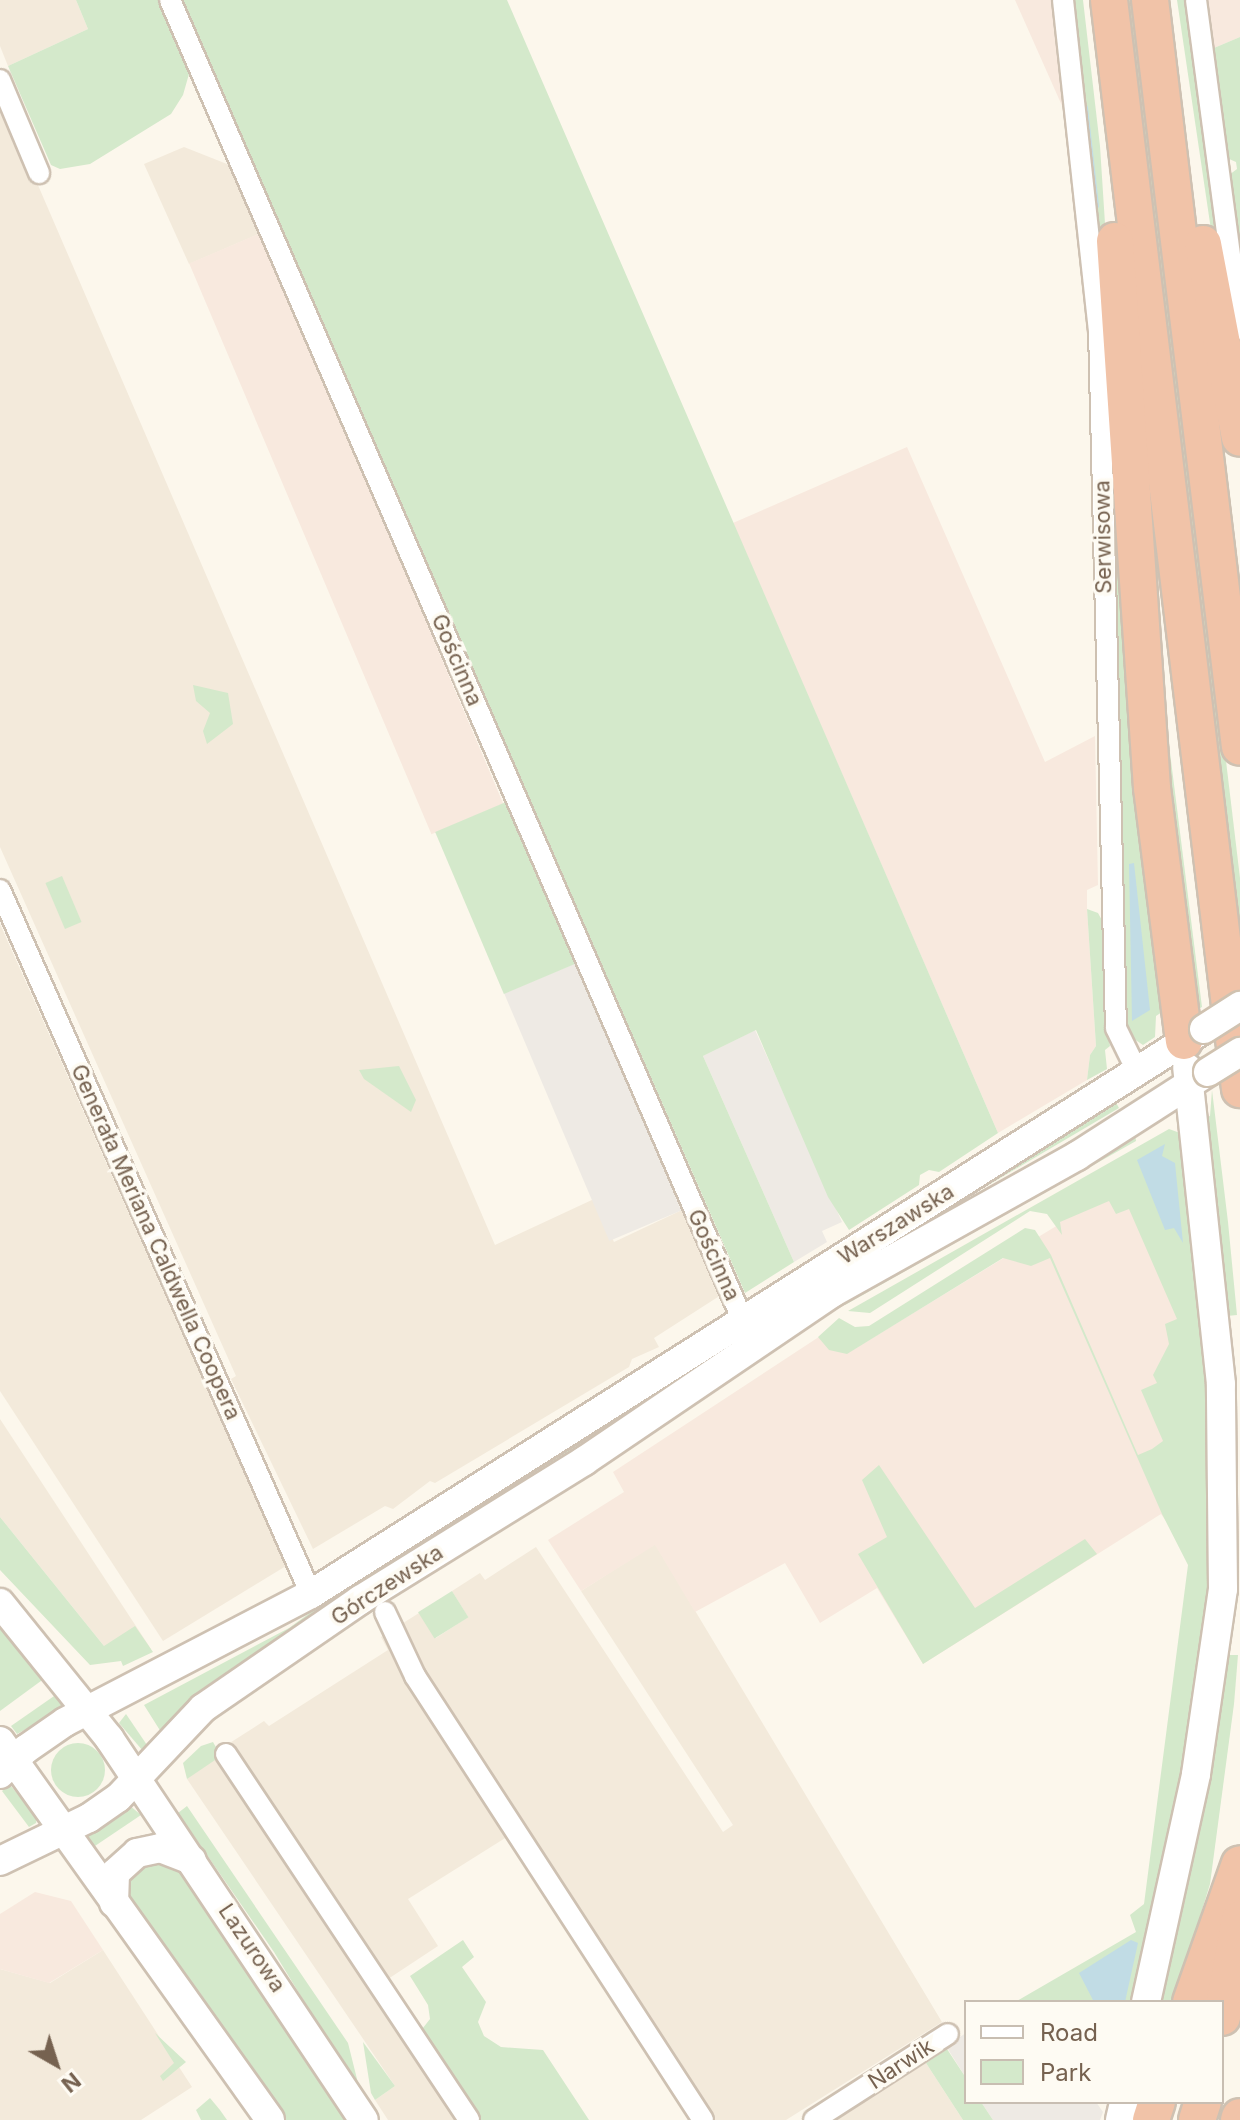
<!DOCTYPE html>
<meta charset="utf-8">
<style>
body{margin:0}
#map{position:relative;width:1240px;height:2120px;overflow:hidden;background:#fcf7ec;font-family:Inter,sans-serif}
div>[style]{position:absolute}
.residential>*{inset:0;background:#f3eadb}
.commercial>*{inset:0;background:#f8e9de;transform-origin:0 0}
.industrial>*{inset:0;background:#eeeae4;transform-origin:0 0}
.green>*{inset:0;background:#d4e9cb;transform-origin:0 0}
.round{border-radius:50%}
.water>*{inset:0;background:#c1dce5}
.stream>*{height:5px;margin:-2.5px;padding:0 2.5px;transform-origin:2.5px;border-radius:2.5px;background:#c1dce5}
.roads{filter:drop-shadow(2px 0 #cec1b2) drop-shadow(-2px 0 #cec1b2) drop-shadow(0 2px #cec1b2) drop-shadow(0 -2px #cec1b2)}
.street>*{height:20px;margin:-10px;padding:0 10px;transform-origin:10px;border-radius:10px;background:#fff}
.secondary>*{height:28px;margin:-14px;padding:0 14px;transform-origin:14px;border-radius:14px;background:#fff}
.highway>*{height:36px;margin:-18px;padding:0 18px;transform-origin:18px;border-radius:18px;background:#f1c3a8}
.bridges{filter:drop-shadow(2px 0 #d0c2b0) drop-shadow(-2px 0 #d0c2b0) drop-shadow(0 2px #d0c2b0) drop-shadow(0 -2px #d0c2b0)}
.secondary-bridge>*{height:28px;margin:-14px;padding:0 14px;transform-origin:14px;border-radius:14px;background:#fff}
span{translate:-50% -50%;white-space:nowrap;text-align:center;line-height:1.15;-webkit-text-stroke:7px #fefbf3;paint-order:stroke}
.street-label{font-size:22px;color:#766250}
.legend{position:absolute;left:964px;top:2000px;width:260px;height:104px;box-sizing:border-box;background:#fefbf3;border:2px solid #c8beb2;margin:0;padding:10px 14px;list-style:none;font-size:24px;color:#766250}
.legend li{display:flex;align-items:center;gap:16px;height:40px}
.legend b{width:40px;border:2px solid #c8beb2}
.north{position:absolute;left:16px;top:2024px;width:80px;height:80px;-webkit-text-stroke:6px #fefbf3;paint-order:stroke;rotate:141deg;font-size:22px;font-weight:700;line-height:32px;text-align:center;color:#766250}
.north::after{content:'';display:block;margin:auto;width:28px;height:36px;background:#766250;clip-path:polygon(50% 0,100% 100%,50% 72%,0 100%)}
</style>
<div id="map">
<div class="residential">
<i style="clip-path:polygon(0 0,76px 0,88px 29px,8px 66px,0 46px)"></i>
<i style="clip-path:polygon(0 97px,495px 1245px,594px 1199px,614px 1242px,682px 1210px,721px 1295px,654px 1338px,659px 1347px,632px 1359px,629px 1367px,435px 1483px,430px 1481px,393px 1509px,385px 1506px,313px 1549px,231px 1379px,236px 1376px,0 847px)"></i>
<i style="clip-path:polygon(184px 147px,232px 166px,261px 233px,189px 264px,144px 164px)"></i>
<i style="clip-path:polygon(0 924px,286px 1566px,163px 1641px,0 1391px)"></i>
<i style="clip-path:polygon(0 1419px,151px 1649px,138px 1657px,104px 1646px,0 1517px)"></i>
<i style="clip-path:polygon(655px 1544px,942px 2022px,786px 2120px,697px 2120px,510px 1835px,408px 1899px,438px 1946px,385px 1981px,477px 2120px,388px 2120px,375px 2100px,395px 2086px,187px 1779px,225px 1746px,264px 1721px,269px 1726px,388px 1650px,381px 1637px,419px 1613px,436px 1638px,468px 1617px,452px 1591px,480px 1573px,485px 1580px,536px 1547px,723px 1832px,733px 1825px,581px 1591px)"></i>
<i style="clip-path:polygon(103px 1950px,192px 2087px,141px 2120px,0 2120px,0 1969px,50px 1983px)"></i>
<i style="clip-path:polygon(926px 2063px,963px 2120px,835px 2120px)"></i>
</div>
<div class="commercial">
<i style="clip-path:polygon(1015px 0,1053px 0,1067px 117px)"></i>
<i style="clip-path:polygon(1208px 0,1240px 0,1240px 37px,1214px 48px)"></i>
<i style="left:261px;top:233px;width:620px;height:78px;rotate:67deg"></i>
<i style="clip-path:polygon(907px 447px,1045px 762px,1095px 736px,1098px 885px,1087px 890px,1087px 909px,1096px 1046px,1090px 1055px,1087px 1080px,998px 1133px,733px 523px)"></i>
<i style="clip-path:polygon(1129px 1158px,1196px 1252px,1166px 1521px,1161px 1514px,923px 1664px,877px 1588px,820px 1623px,785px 1563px,695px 1612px,655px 1545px,581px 1591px,548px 1540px,624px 1492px,613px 1472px,834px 1327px,851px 1351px,1058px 1225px,1048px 1205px)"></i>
<i style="clip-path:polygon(35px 1892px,71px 1901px,103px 1950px,49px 1983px,0 1969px,0 1914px)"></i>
</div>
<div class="industrial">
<i style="left:576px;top:963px;width:269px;height:78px;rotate:67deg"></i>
<i style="clip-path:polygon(755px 1030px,842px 1222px,822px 1231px,827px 1242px,794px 1262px,703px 1056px)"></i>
<i style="clip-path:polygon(966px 2033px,966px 2078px,946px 2046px)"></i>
<i style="clip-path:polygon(981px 2102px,1096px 2102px,1103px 2112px,1100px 2120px,993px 2120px)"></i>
</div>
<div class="green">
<i style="clip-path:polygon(76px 0,161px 0,191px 67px,183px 95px,171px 114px,90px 164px,60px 169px,51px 165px,8px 66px,88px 29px)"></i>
<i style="clip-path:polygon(181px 0,507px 0,998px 1133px,939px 1172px,929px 1170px,920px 1175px,919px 1185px,849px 1230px,828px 1197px,756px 1030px,703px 1056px,794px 1262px,745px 1293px)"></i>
<i style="clip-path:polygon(1070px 0,1083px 0,1100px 146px,1134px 673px,1131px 754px,1162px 1012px,1156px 1016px,1155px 1037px,1143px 1045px,1125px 1033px,1114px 698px)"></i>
<i style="clip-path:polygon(1125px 0,1135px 0,1240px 878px,1240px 940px)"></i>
<i style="clip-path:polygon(1177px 0,1188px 0,1229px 309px,1223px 311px)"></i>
<i style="clip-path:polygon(1240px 37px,1240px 260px,1229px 175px,1237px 169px,1236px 162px,1227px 158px,1214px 48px)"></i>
<i style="clip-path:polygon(1148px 578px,1202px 1007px,1198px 1009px,1196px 995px,1190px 996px)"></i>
<i style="clip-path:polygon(193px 685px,228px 693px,233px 724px,207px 744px,203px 731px,210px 713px,196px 701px)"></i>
<i style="left:506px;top:802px;width:176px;height:77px;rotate:67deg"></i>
<i style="left:62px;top:876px;width:50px;height:18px;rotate:67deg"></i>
<i style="clip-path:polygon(1087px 909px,1098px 913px,1104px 924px,1104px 1011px,1110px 1046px,1105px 1050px,1107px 1069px,1087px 1080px,1090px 1055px,1096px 1046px)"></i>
<i style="clip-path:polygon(399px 1066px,416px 1100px,411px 1112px,364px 1079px,359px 1070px)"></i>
<i style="clip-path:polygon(1212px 1090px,1228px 1222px,1237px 1315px,1227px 1316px,1203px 1118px,1210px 1116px)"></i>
<i style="clip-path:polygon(1114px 1099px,1119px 1108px,914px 1229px)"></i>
<i style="clip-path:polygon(1169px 1129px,1180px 1133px,1208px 1365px,1211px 1593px,1187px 1758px,1136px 2002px,1015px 2002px,1136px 1932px,1130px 1915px,1144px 1904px,1188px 1565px,1162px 1514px,1050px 1258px,1031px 1266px,1003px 1258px,847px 1354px,829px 1350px,818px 1337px,839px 1318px,855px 1327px,869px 1326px,1025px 1228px,1035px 1230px,1051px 1255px,1138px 1455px,1152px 1449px,1163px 1441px,1141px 1390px,1157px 1383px,1153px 1375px,1169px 1344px,1165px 1324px,1177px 1319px,1129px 1209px,1116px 1214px,1109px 1201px,1060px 1222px,1062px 1235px,1047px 1214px,1030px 1211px,870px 1313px,848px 1311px)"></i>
<i style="clip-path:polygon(1135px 1132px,1136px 1141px,845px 1305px,845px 1298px)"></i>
<i style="clip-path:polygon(672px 1381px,675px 1386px,182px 1711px,161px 1732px,144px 1705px,289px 1628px,361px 1576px)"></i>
<i style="clip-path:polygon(879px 1465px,975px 1608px,1085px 1539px,1097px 1554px,923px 1664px,858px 1554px,887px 1537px,862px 1480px)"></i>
<i style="clip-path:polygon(0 1517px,104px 1646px,135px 1626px,153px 1652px,123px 1666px,121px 1661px,90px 1665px,0 1570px)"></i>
<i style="left:452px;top:1591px;width:31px;height:40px;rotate:58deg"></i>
<i style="clip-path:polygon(0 1622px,45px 1678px,0 1711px)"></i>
<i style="clip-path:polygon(1228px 1655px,1238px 1655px,1234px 1704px,1210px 1884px,1174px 2002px,1160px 2002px)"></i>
<i style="clip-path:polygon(57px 1694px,65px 1708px,17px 1734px,11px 1726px)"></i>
<i style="clip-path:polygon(126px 1714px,147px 1745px,143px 1751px,119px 1723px)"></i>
<i style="clip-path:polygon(213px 1742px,221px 1756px,187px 1779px,183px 1763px,201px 1746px)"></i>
<i class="round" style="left:51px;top:1743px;width:54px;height:54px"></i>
<i style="clip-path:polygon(10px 1785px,37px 1817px,36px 1823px,29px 1827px,2px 1791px)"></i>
<i style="clip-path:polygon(129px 1805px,141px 1815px,89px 1850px,84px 1834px)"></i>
<i style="clip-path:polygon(187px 1806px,348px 2043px,361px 2095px,274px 1952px,178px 1813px)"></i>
<i style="clip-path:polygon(155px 1854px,178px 1866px,352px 2120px,282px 2120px,125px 1900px,121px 1886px)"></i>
<i style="clip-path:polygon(463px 1940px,474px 1957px,462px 1967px,486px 2002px,478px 2022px,484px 2036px,501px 2047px,543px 2050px,589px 2120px,477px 2120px,419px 2033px,430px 2019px,428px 2005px,410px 1976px)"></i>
<i style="clip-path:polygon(155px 2033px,186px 2062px,163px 2081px,160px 2076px,174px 2063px)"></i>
<i style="clip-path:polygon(363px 2042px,395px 2086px,375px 2100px,371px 2093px)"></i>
<i style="clip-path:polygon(947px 2049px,966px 2078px,966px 2102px,981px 2102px,993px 2120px,963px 2120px,926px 2063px)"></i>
<i style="clip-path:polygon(210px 2098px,220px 2110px,227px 2120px,201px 2120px,196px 2110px)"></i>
</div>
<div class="water">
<i style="clip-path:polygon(1134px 863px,1150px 1010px,1132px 1021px,1129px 864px)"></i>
<i style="clip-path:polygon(1165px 1144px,1162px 1156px,1175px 1163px,1183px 1243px,1174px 1228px,1165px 1230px,1137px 1160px)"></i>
<i style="clip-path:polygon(1131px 1940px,1138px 1943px,1125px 2002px,1094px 2002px,1079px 1973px)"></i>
</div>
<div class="stream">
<i style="left:1085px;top:107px;width:99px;rotate:83.6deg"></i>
</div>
<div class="roads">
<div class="street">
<i style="left:170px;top:0;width:1440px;rotate:66.55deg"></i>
<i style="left:1063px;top:0;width:331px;rotate:83.8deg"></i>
<i style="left:1099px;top:329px;width:699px;rotate:88.61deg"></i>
<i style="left:1116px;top:1028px;width:48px;rotate:64deg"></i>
<i style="left:1196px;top:0;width:332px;rotate:82.4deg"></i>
<i style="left:0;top:80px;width:101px;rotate:67.2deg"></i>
<i style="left:0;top:890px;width:770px;rotate:66.17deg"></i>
<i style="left:385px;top:1612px;width:71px;rotate:64.9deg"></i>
<i style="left:415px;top:1676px;width:529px;rotate:57.03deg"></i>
<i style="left:226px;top:1754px;width:439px;rotate:56.4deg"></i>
<i style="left:814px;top:2120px;width:159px;rotate:-32.7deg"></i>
</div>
<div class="secondary">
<i style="left:0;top:1603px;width:174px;rotate:51.1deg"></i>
<i style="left:109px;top:1738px;width:459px;rotate:56.3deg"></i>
<i style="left:0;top:1741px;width:465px;rotate:54.5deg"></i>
<i style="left:0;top:1774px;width:36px;rotate:-44deg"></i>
<i style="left:26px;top:1749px;width:47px;rotate:-34.7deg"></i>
<i style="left:65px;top:1722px;width:277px;rotate:-27.5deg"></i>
<i style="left:311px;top:1594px;width:1051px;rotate:-32.33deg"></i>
<i style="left:0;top:1861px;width:99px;rotate:-25.8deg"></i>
<i style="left:89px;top:1818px;width:35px;rotate:-35deg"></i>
<i style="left:118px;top:1798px;width:124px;rotate:-46.6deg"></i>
<i style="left:203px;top:1708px;width:191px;rotate:-34.5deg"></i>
<i style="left:360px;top:1600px;width:264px;rotate:-31.8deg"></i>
<i style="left:584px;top:1461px;width:300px;rotate:-34.1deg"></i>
<i style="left:832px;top:1293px;width:281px;rotate:-29.2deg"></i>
<i style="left:1077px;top:1156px;width:156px;rotate:-32.7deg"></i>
<i style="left:114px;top:1903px;width:30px;rotate:-88deg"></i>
<i style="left:115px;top:1873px;width:30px;rotate:-42deg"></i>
<i style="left:137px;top:1853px;width:24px;rotate:-12deg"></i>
<i style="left:160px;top:1848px;width:34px;rotate:21deg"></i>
<i style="left:1146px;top:2002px;width:233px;rotate:-77.6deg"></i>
<i style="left:1196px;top:1774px;width:187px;rotate:-81.7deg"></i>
<i style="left:1223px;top:1589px;width:205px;rotate:-90.6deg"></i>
<i style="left:1221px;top:1384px;width:318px;rotate:-96.1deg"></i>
<i style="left:1120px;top:2120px;width:18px;rotate:-77deg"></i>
</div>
<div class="highway">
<i style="left:1109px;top:0;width:1097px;rotate:83.14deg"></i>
<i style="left:1150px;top:0;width:752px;rotate:83.13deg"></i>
<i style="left:1115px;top:241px;width:548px;rotate:86.13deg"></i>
<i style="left:1152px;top:788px;width:255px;rotate:82.8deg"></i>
<i style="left:1203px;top:244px;width:197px;rotate:79.2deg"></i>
<i style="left:1191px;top:2002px;width:146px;rotate:-70.5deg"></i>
<i style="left:1222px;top:2017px;width:99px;rotate:-79.5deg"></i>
<i style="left:1151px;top:2120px;width:19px;rotate:-72deg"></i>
<i style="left:1197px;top:2120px;width:19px;rotate:-72deg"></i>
<i style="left:1239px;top:2120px;width:3px;rotate:-72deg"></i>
</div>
</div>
<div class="bridges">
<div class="secondary-bridge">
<i style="left:1204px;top:1029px;width:43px;rotate:-32.6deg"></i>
<i style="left:1208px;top:1072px;width:38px;rotate:-32deg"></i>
</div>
</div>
<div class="street-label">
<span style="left:1103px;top:537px;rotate:-91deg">Serwisowa</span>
<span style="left:457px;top:660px;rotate:67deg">Gościnna</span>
<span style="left:896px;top:1224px;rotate:-32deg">Warszawska</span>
<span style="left:156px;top:1242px;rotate:66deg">Generała Meriana Caldwella Coopera</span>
<span style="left:714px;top:1255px;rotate:66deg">Gościnna</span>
<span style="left:387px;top:1585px;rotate:-33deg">Górczewska</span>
<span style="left:252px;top:1948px;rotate:56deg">Lazurowa</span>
<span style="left:901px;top:2064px;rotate:-33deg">Narwik</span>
</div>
<ul class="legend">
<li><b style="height:10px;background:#fff"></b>Road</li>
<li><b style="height:22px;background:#d4e9cb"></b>Park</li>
</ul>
<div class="north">N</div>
</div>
